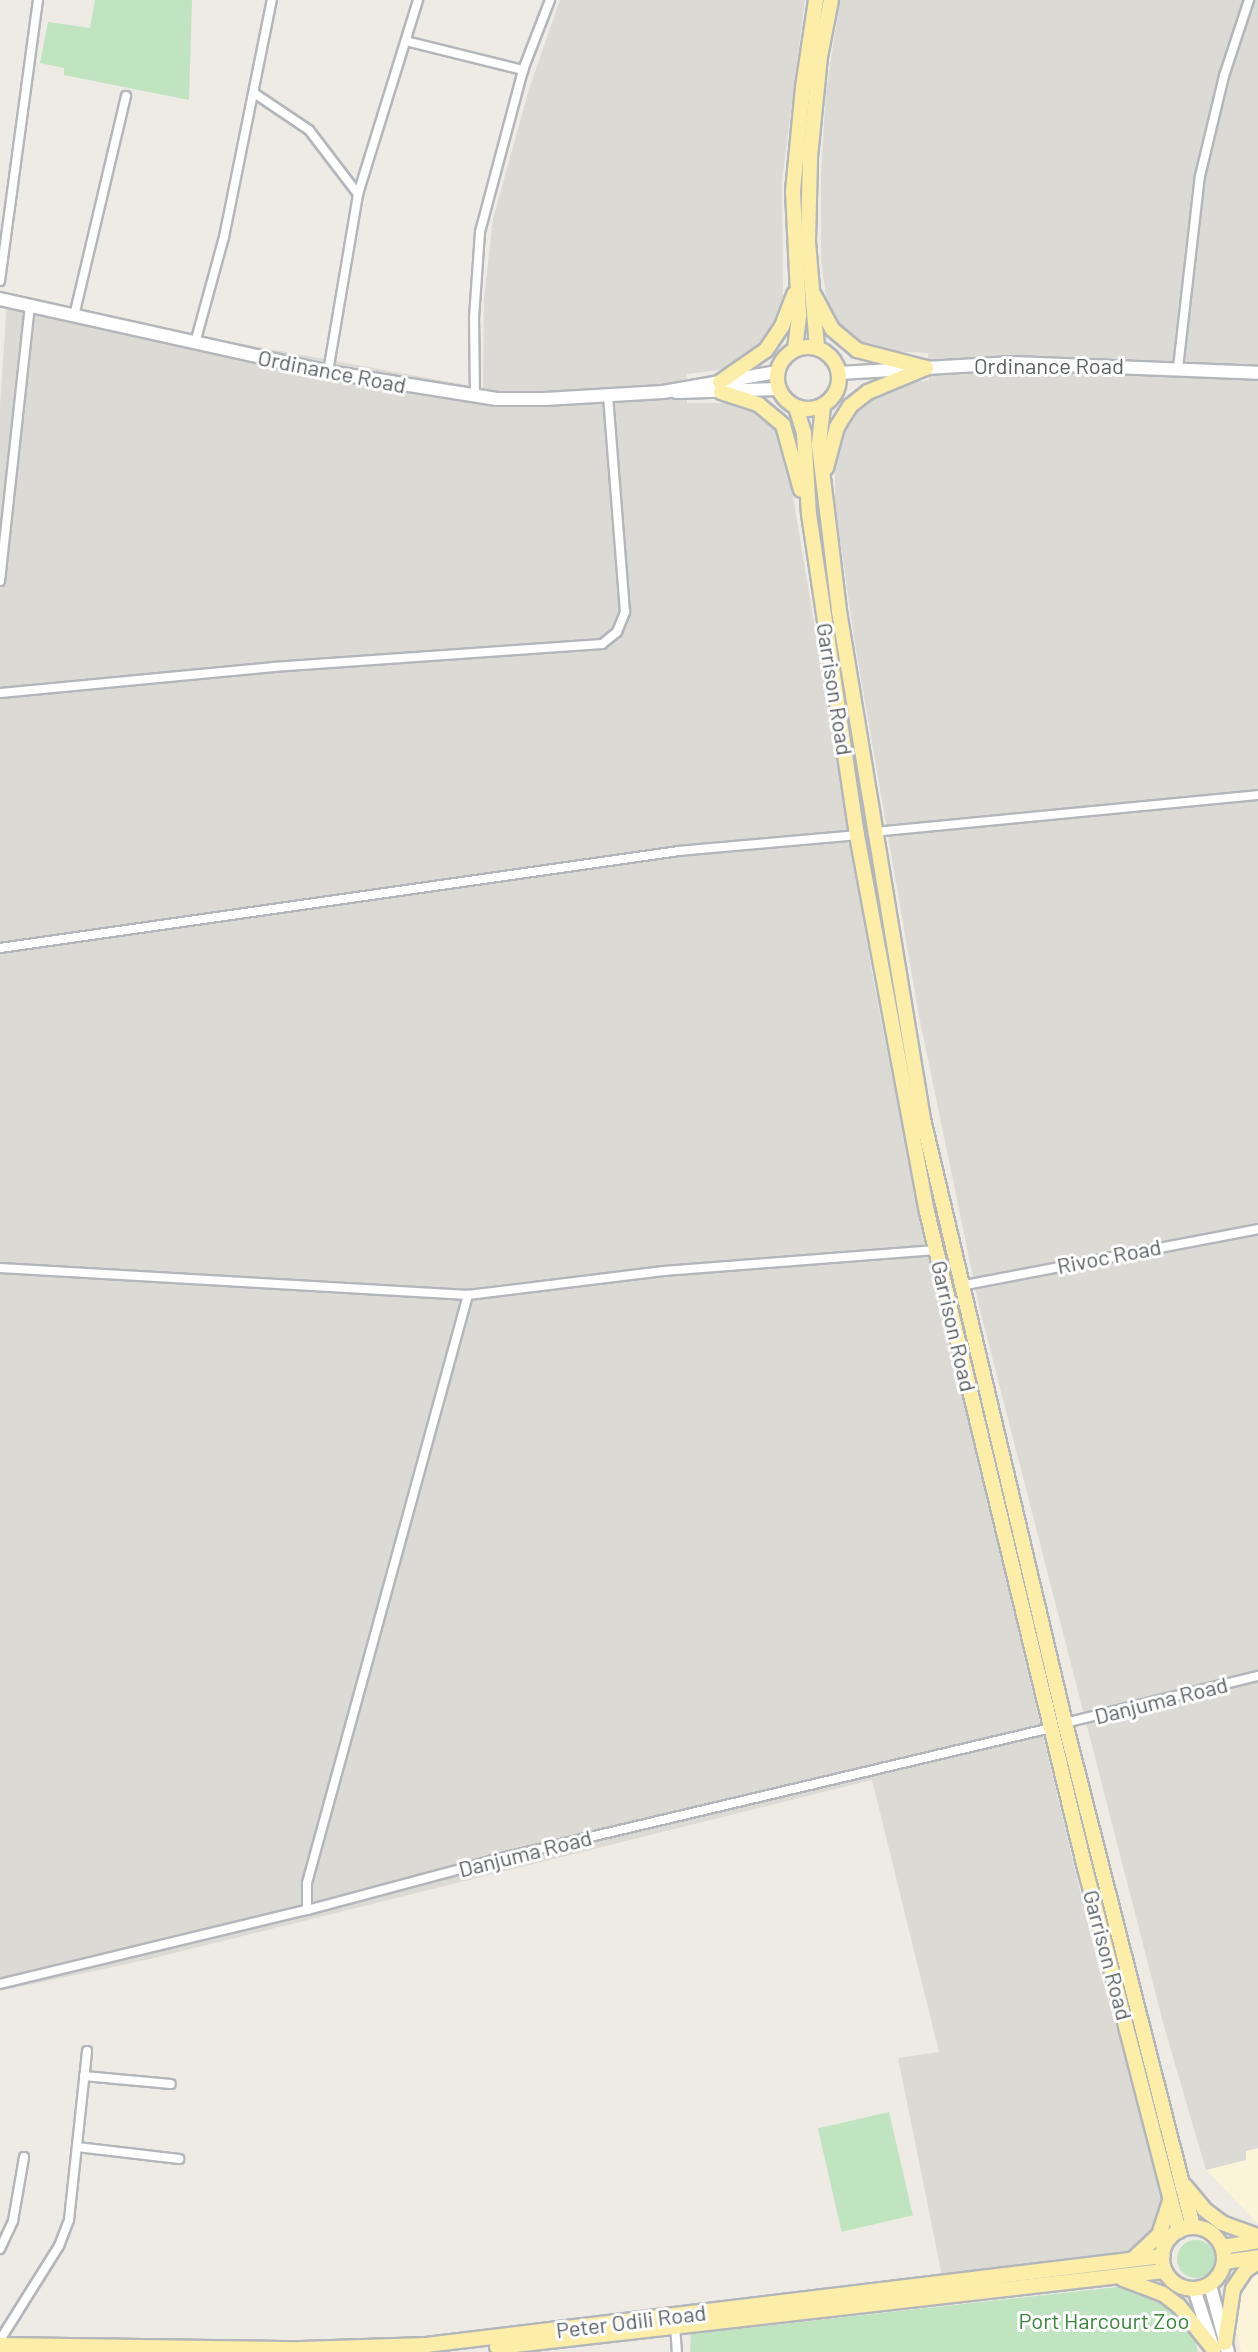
<!DOCTYPE html>
<style>
body{margin:0}
#map{position:relative;width:1258px;height:2352px;overflow:hidden;background:#edebe3;font-family:Barlow,sans-serif}
div>[style]{position:absolute}
.commercial>*{inset:0;background:#fcf4d9}
.industrial>*{inset:0;background:#dcdad5}
.green>*{inset:0;background:#c0e4c0;transform-origin:0 0}
.round{border-radius:50%}
.roads{filter:drop-shadow(2px 0 #b3b6ba) drop-shadow(-2px 0 #b3b6ba) drop-shadow(0 2px #b3b6ba) drop-shadow(0 -2px #b3b6ba)}
.street>*{height:8px;margin:-4px;padding:0 4px;transform-origin:4px;border-radius:4px;background:#fff}
.secondary>*{height:12px;margin:-6px;padding:0 6px;transform-origin:6px;border-radius:6px;background:#fff}
.primary>*{height:14px;margin:-7px;padding:0 7px;transform-origin:7px;border-radius:7px;background:#fceea9}
.primary>.ring{margin:-7px;padding:0;box-sizing:content-box;background:none;border:14px solid #fceea9;border-radius:50%}
span{translate:-50% -50%;white-space:nowrap;text-align:center;line-height:1.15;-webkit-text-stroke:6px #fff;paint-order:stroke}
.street-label{font-size:22px;color:#5b5f63}
.park-label{font-size:22px;color:#38853c}
</style>
<div id="map">
<div class="commercial">
<i style="clip-path:polygon(1258px 2148px,1258px 2224px,1206px 2170px,1245px 2160px,1246px 2151px)"></i>
<i style="clip-path:polygon(1258px 2268px,1258px 2352px,1241px 2352px,1232px 2316px,1234px 2301px,1245px 2278px)"></i>
</div>
<div class="industrial">
<i style="clip-path:polygon(560px 0,805px 0,782px 181px,783px 296px,773px 326px,749px 354px,720px 370px,686px 374px,687px 403px,733px 403px,760px 413px,781px 436px,788px 466px,873px 978px,921px 1223px,1097px 1962px,1162px 2186px,1162px 2213px,1154px 2233px,1141px 2247px,1127px 2252px,942px 2276px,898px 2058px,939px 2052px,872px 1780px,150px 1959px,0 1991px,0 406px,7px 301px,483px 388px,484px 298px,493px 219px,529px 89px)"></i>
<i style="clip-path:polygon(840px 0,1258px 0,1258px 2148px,1246px 2151px,1246px 2160px,1206px 2170px,1165px 2030px,979px 1306px,919px 1016px,855px 644px,835px 505px,835px 451px,841px 432px,867px 400px,903px 384px,929px 380px,928px 353px,888px 351px,857px 340px,835px 321px,827px 304px,821px 259px,821px 175px,826px 92px)"></i>
</div>
<div class="green">
<i style="clip-path:polygon(95px 0,192px 0,189px 100px,64px 75px,64px 68px,40px 63px,48px 22px,90px 28px)"></i>
<i style="left:889px;top:2112px;width:106px;height:73px;rotate:77deg"></i>
<i class="round" style="left:1177px;top:2240px;width:38px;height:38px"></i>
<i style="clip-path:polygon(1117px 2287px,1140px 2290px,1171px 2307px,1194px 2336px,1198px 2352px,690px 2352px,691px 2334px)"></i>
</div>
<div class="roads">
<div class="street">
<i style="left:406px;top:41px;width:121px;rotate:13.9deg"></i>
<i style="left:254px;top:93px;width:66px;rotate:33.9deg"></i>
<i style="left:309px;top:130px;width:81px;rotate:52.6deg"></i>
<i style="left:0;top:281px;width:284px;rotate:-82.3deg"></i>
<i style="left:74px;top:316px;width:226px;rotate:-76.7deg"></i>
<i style="left:195px;top:343px;width:110px;rotate:-74.7deg"></i>
<i style="left:224px;top:237px;width:242px;rotate:-78.6deg"></i>
<i style="left:1178px;top:368px;width:193px;rotate:-83.5deg"></i>
<i style="left:1200px;top:176px;width:103px;rotate:-76.5deg"></i>
<i style="left:1224px;top:76px;width:80px;rotate:-71.8deg"></i>
<i style="left:328px;top:372px;width:181px;rotate:-80.4deg"></i>
<i style="left:358px;top:194px;width:203px;rotate:-72.8deg"></i>
<i style="left:475px;top:396px;width:78px;rotate:-90.7deg"></i>
<i style="left:474px;top:318px;width:86px;rotate:-86deg"></i>
<i style="left:480px;top:232px;width:168px;rotate:-75.1deg"></i>
<i style="left:523px;top:70px;width:75px;rotate:-68.9deg"></i>
<i style="left:0;top:581px;width:277px;rotate:-83.8deg"></i>
<i style="left:0;top:693px;width:274px;rotate:-5.4deg"></i>
<i style="left:273px;top:667px;width:330px;rotate:-4deg"></i>
<i style="left:602px;top:644px;width:19px;rotate:-39deg"></i>
<i style="left:617px;top:632px;width:22px;rotate:-68deg"></i>
<i style="left:625px;top:612px;width:217px;rotate:-94.5deg"></i>
<i style="left:874px;top:832px;width:386px;rotate:-5.5deg"></i>
<i style="left:0;top:948px;width:686px;rotate:-8.13deg"></i>
<i style="left:679px;top:851px;width:179px;rotate:-5.1deg"></i>
<i style="left:0;top:1268px;width:469px;rotate:3.3deg"></i>
<i style="left:468px;top:1295px;width:197px;rotate:-7deg"></i>
<i style="left:664px;top:1271px;width:272px;rotate:-4.4deg"></i>
<i style="left:960px;top:1286px;width:303px;rotate:-10.8deg"></i>
<i style="left:1065px;top:1723px;width:199px;rotate:-13.7deg"></i>
<i style="left:307px;top:1910px;width:27px;rotate:-90deg"></i>
<i style="left:307px;top:1883px;width:610px;rotate:-74.69deg"></i>
<i style="left:0;top:1984px;width:316px;rotate:-13.6deg"></i>
<i style="left:307px;top:1910px;width:193px;rotate:-15deg"></i>
<i style="left:493px;top:1860px;width:573px;rotate:-13.31deg"></i>
<i style="left:84px;top:2076px;width:87px;rotate:5.3deg"></i>
<i style="left:77px;top:2147px;width:103px;rotate:6.7deg"></i>
<i style="left:0;top:2249px;width:31px;rotate:-65deg"></i>
<i style="left:13px;top:2221px;width:65px;rotate:-80.2deg"></i>
<i style="left:675px;top:2325px;width:27px;rotate:86deg"></i>
<i style="left:0;top:2340px;width:111px;rotate:-57.9deg"></i>
<i style="left:59px;top:2246px;width:28px;rotate:-69deg"></i>
<i style="left:69px;top:2220px;width:170px;rotate:-83.9deg"></i>
</div>
<div class="secondary">
<i style="left:0;top:299px;width:336px;rotate:12.5deg"></i>
<i style="left:328px;top:372px;width:171px;rotate:9.1deg"></i>
<i style="left:497px;top:399px;width:48px"></i>
<i style="left:545px;top:399px;width:118px;rotate:-3.4deg"></i>
<i style="left:663px;top:392px;width:116px;rotate:-10deg"></i>
<i style="left:839px;top:373px;width:174px;rotate:-3.3deg"></i>
<i style="left:1013px;top:363px;width:245px;rotate:2.3deg"></i>
<i style="left:676px;top:392px;width:103px;rotate:-1.7deg"></i>
<i style="left:1210px;top:2285px;width:69px;rotate:75deg"></i>
<i style="left:1194px;top:2289px;width:61px;rotate:71.9deg"></i>
</div>
<div class="primary">
<i style="left:814px;top:295px;width:38px;rotate:62deg"></i>
<i style="left:832px;top:329px;width:33px;rotate:40deg"></i>
<i style="left:857px;top:350px;width:71px;rotate:14.6deg"></i>
<i class="ring" style="left:777px;top:347px;width:48px;height:48px"></i>
<i style="left:817px;top:347px;width:106px;rotate:-94.9deg"></i>
<i style="left:808px;top:241px;width:84px;rotate:-88.6deg"></i>
<i style="left:810px;top:157px;width:100px;rotate:-84.3deg"></i>
<i style="left:820px;top:57px;width:58px;rotate:-79.1deg"></i>
<i style="left:795px;top:349px;width:35px;rotate:-83deg"></i>
<i style="left:799px;top:314px;width:123px;rotate:-92.8deg"></i>
<i style="left:793px;top:191px;width:104px;rotate:-84.5deg"></i>
<i style="left:803px;top:87px;width:88px;rotate:-81.5deg"></i>
<i style="left:720px;top:382px;width:56px;rotate:-34.8deg"></i>
<i style="left:766px;top:350px;width:29px;rotate:-56deg"></i>
<i style="left:782px;top:326px;width:34px;rotate:-69deg"></i>
<i style="left:721px;top:392px;width:39px;rotate:18deg"></i>
<i style="left:758px;top:404px;width:33px;rotate:40deg"></i>
<i style="left:783px;top:425px;width:67px;rotate:74.5deg"></i>
<i style="left:823px;top:406px;width:39px;rotate:96deg"></i>
<i style="left:819px;top:445px;width:167px;rotate:83.1deg"></i>
<i style="left:839px;top:611px;width:515px;rotate:80.61deg"></i>
<i style="left:923px;top:1119px;width:620px;rotate:76.77deg"></i>
<i style="left:1065px;top:1723px;width:520px;rotate:75.75deg"></i>
<i style="left:796px;top:407px;width:27px;rotate:73deg"></i>
<i style="left:804px;top:433px;width:81px;rotate:86.5deg"></i>
<i style="left:809px;top:514px;width:325px;rotate:81.5deg"></i>
<i style="left:857px;top:835px;width:383px;rotate:79.5deg"></i>
<i style="left:927px;top:1212px;width:675px;rotate:76.46deg"></i>
<i style="left:1085px;top:1868px;width:375px;rotate:75.5deg"></i>
<i style="left:826px;top:468px;width:42px;rotate:-75deg"></i>
<i style="left:837px;top:427px;width:25px;rotate:-58deg"></i>
<i style="left:850px;top:406px;width:23px;rotate:-38deg"></i>
<i style="left:868px;top:392px;width:63px;rotate:-22.5deg"></i>
<i style="left:1185px;top:2186px;width:31px;rotate:50deg"></i>
<i style="left:1205px;top:2210px;width:21px;rotate:37deg"></i>
<i style="left:1222px;top:2223px;width:38px;rotate:20deg"></i>
<i class="ring" style="left:1162px;top:2227px;width:48px;height:48px"></i>
<i style="left:1222px;top:2247px;width:36px;rotate:-9deg"></i>
<i style="left:1133px;top:2259px;width:35px;rotate:-43deg"></i>
<i style="left:1159px;top:2235px;width:36px;rotate:-72deg"></i>
<i style="left:1224px;top:2262px;width:34px;rotate:-8deg"></i>
<i style="left:1123px;top:2279px;width:43px;rotate:20.6deg"></i>
<i style="left:1163px;top:2294px;width:20px;rotate:37deg"></i>
<i style="left:1179px;top:2306px;width:56px;rotate:51.5deg"></i>
<i style="left:1225px;top:2343px;width:55px;rotate:-81.6deg"></i>
<i style="left:1233px;top:2289px;width:23px;rotate:-56deg"></i>
<i style="left:1246px;top:2270px;width:14px;rotate:-34deg"></i>
<i style="left:0;top:2345px;width:301px;rotate:0.8deg"></i>
<i style="left:301px;top:2349px;width:125px;rotate:-1.8deg"></i>
<i style="left:426px;top:2345px;width:742px;rotate:-6.89deg"></i>
<i style="left:497px;top:2347px;width:671px;rotate:-6.5deg"></i>
</div>
</div>
<div class="street-label">
<span style="left:1049px;top:366px">Ordinance Road</span>
<span style="left:332px;top:371px;rotate:11deg">Ordinance Road</span>
<span style="left:835px;top:689px;rotate:81deg">Garrison Road</span>
<span style="left:1109px;top:1256px;rotate:-11deg">Rivoc Road</span>
<span style="left:954px;top:1326px;rotate:77deg">Garrison Road</span>
<span style="left:1161px;top:1700px;rotate:-14deg">Danjuma Road</span>
<span style="left:525px;top:1853px;rotate:-14deg">Danjuma Road</span>
<span style="left:1108px;top:1955px;rotate:75deg">Garrison Road</span>
<span style="left:631px;top:2321px;rotate:-7deg">Peter Odili Road</span>
</div>
<div class="park-label">
<span style="left:1104px;top:2321px">Port Harcourt Zoo</span>
</div>
</div>
